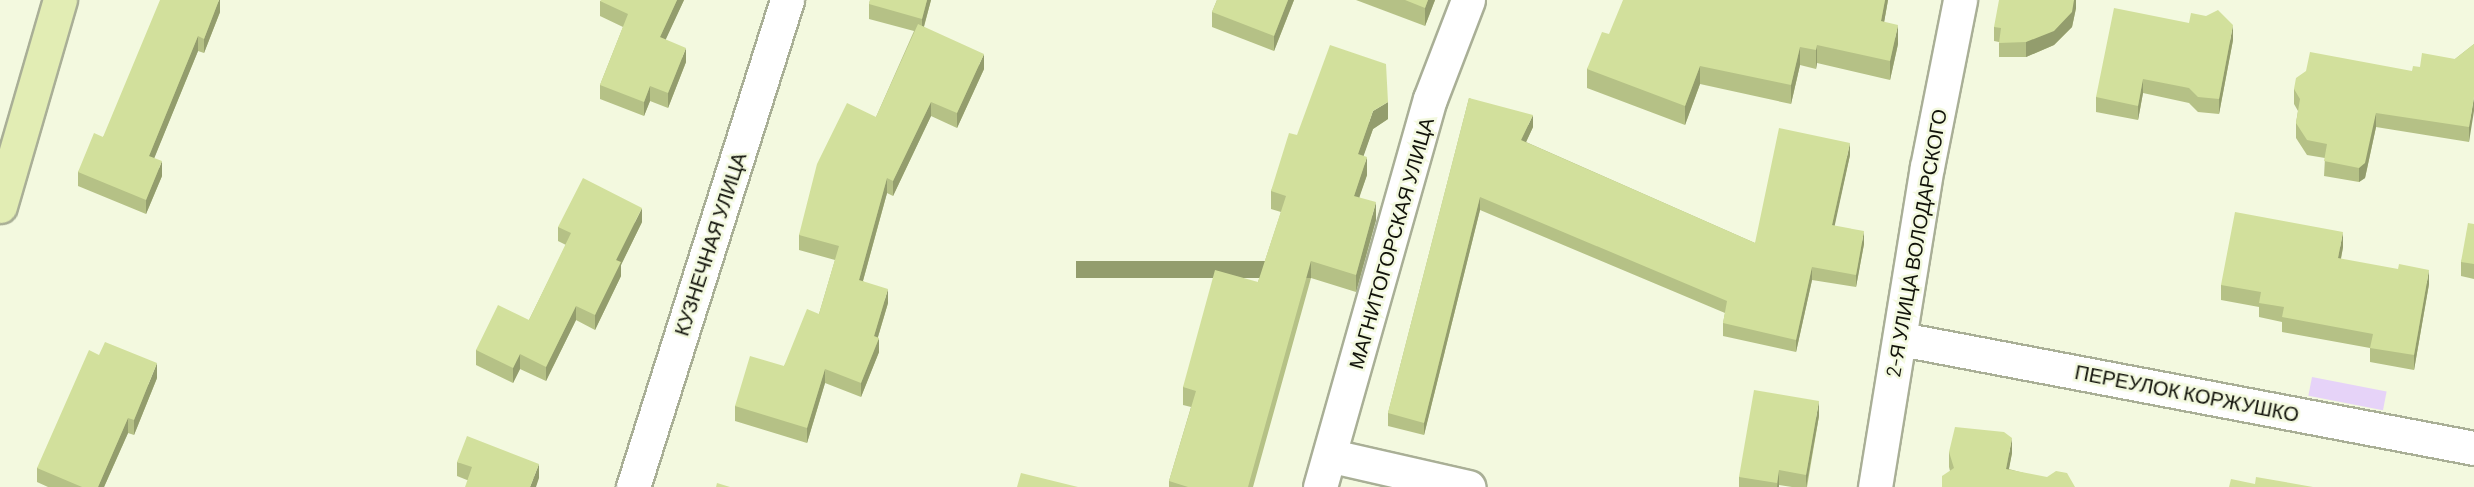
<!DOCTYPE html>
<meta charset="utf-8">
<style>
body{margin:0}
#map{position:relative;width:2474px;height:487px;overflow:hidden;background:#f3f9df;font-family:Barlow,sans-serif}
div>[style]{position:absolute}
.green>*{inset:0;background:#e6d3f8;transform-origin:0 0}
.roads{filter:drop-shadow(2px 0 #a9af96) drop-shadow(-2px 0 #a9af96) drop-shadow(0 2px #a9af96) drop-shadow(0 -2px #a9af96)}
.minor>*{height:33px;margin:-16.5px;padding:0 16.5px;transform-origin:16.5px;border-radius:16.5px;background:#fff}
.primary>*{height:33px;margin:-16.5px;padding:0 16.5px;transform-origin:16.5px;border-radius:16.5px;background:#e2edb4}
.wall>*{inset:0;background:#b5c186}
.shaded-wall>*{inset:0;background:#939d6d;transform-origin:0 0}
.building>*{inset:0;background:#d2e09c}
span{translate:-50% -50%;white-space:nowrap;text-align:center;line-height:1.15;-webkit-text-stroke:5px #f3f9df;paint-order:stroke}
.street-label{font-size:20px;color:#12130b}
</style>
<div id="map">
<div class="green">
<i style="left:2312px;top:377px;width:76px;height:19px;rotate:11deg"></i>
</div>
<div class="roads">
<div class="minor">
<i style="left:1901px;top:339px;width:583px;rotate:10.77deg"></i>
<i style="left:1332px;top:456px;width:140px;rotate:12.8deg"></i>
<i style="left:633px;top:487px;width:511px;rotate:-72.45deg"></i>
<i style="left:1320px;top:487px;width:403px;rotate:-74.2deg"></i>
<i style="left:1430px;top:99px;width:106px;rotate:-69deg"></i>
<i style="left:1875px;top:487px;width:324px;rotate:-80.8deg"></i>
<i style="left:1927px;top:167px;width:170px;rotate:-78.8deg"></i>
</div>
<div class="primary">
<i style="left:0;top:206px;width:215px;rotate:-73.8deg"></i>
</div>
</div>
<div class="wall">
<i style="clip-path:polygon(220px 0,220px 12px,204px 53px,198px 51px,154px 158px,162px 176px,146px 214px,78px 186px,78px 172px,103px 137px)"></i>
<i style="clip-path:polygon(684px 0,665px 40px,686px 62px,668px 108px,650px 101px,644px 116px,600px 99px,600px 85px,623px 27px,600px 16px,600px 1px)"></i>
<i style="clip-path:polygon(870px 0,931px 0,924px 27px,984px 69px,957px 128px,931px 116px,893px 196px,887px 193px,863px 281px,888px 303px,878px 337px,879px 352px,861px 397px,825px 383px,807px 443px,735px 421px,735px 406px,784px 366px,819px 314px,835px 260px,799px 250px,799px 235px,876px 117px,914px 31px,869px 19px,869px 4px)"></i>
<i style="clip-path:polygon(1217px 0,1294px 0,1274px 51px,1212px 27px,1212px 12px)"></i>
<i style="clip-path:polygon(1356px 0,1435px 0,1425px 26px)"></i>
<i style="clip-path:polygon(1888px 0,1884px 22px,1898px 44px,1890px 80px,1817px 63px,1816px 69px,1800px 65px,1791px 104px,1700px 84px,1685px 125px,1587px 88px,1587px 69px,1609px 34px)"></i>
<i style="clip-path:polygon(2076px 0,2076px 8px,2072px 27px,2054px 45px,2026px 57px,1999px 57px,1999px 42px,1994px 41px,1994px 27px)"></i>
<i style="clip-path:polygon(2233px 40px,2219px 114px,2198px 112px,2189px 103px,2143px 93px,2138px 120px,2096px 112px,2096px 97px)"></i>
<i style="clip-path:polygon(2474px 44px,2469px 142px,2376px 127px,2365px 178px,2359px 182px,2324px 176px,2325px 158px,2307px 155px,2296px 138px,2296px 123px,2298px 111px,2294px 104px,2294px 89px,2412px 71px,2420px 67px,2455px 59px)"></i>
<i style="clip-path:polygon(1469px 98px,1533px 127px,1526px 142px,1755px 243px,1850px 155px,1834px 226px,1864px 244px,1856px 287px,1812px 280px,1796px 352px,1723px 336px,1723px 323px,1725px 313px,1480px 210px,1424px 435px,1388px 426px,1388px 413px)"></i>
<i style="clip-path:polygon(1388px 119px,1373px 129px,1363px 156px,1367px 175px,1359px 197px,1376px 220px,1356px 292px,1311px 278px,1253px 487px,1169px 487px,1169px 481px,1191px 407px,1183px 405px,1183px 387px,1258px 282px,1281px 212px,1271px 209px,1271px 191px,1297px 135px)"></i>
<i style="clip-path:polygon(642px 222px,621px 265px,621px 276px,595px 330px,576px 320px,546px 381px,520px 369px,513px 383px,476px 365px,476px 350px,529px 320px,566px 245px,558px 241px,558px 227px)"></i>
<i style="clip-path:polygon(2474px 224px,2474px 279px,2461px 276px,2461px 262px)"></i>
<i style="clip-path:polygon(2343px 247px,2341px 259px,2429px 284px,2414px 370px,2370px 362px,2370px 348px,2282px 332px,2282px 322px,2259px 317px,2259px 307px,2221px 300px,2221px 285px)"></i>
<i style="clip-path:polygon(157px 378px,134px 435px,128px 433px,104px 487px,48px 487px,37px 482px,37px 468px)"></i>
<i style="clip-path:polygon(1819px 416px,1807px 487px,1792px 487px,1779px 485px,1779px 487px,1739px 487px,1739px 477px)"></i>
<i style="clip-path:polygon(1949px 452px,2012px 453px,2009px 469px,2075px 487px,1950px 471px,1949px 467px)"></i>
<i style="clip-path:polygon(457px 462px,539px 478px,467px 480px,457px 476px)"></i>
</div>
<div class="shaded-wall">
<i style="clip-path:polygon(219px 0,220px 0,220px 12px,204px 53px,204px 39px)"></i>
<i style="clip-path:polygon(677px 0,684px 0,660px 52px,660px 37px)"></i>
<i style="clip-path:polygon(927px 0,931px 0,922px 33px,922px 19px)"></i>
<i style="clip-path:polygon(1288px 0,1294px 0,1274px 51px,1274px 36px)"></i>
<i style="clip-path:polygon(1428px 0,1435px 0,1425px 26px,1425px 8px)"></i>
<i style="clip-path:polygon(1885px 0,1888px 0,1881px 40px,1881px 21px)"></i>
<i style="clip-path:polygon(2074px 0,2076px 0,2076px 8px,2072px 27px,2054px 45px,2026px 57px,2026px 42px)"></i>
<i style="clip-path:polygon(1898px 25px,1898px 44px,1890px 80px,1890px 61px)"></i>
<i style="clip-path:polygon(2233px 25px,2233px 40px,2219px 114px,2219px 99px)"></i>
<i style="clip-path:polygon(198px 36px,198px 51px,149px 171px,149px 156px)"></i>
<i style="clip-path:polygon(1817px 45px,1817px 63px,1816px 69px,1816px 50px)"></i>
<i style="clip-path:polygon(1800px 47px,1800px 65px,1791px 104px,1791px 85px)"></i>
<i style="clip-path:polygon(686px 48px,686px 62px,668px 108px,668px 93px)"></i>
<i style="clip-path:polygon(984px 54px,984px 69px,957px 128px,957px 113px)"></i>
<i style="clip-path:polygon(1700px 66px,1700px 84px,1685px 125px,1685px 106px)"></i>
<i style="clip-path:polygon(2143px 79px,2143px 93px,2138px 120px,2138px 106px)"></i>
<i style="clip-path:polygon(650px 86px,650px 101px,644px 116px,644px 102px)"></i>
<i style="clip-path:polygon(2474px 97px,2474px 111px,2469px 142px,2469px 127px)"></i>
<i style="clip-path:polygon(931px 102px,931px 116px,893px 196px,893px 181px)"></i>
<i style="clip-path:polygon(1388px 102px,1388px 119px,1373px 129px,1358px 172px,1358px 154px,1373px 111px)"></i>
<i style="clip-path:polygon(2376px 113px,2376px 127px,2365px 178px,2359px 182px,2359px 168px)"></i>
<i style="clip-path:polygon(1533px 115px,1533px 127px,1521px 153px,1521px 140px)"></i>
<i style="clip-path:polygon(1850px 143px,1850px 155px,1832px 238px,1832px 225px)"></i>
<i style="clip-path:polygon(1367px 157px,1367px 175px,1354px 213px,1354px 196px)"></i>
<i style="clip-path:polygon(162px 161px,162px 176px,146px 214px,146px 200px)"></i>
<i style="clip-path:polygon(887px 178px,887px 193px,859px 295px,859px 280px)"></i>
<i style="clip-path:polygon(1480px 197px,1480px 210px,1424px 435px,1424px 423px)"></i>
<i style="clip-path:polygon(1376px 202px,1376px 220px,1356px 292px,1356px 275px)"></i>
<i style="clip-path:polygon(642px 208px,642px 222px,621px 265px,621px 276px,595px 330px,595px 315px,616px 260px)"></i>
<i style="clip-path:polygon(1864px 231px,1864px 244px,1856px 287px,1856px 275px)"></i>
<i style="clip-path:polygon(2343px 232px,2343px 247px,2338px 273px,2338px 258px)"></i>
<i style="left:1311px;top:261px;width:17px;height:235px;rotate:90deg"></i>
<i style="clip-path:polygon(1812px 267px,1812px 280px,1796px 352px,1796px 340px)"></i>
<i style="clip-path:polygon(2429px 270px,2429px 284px,2414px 370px,2414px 355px)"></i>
<i style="clip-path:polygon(888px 289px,888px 303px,874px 350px,874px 336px)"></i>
<i style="clip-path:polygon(576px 306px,576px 320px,546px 381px,546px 367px)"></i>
<i style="clip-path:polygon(879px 338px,879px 352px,861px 397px,861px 383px)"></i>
<i style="clip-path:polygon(520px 354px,520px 369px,513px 383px,513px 368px)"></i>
<i style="clip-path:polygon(157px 363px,157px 378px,134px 435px,134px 420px)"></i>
<i style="clip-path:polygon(825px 369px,825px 383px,807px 443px,807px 428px)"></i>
<i style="clip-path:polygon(1819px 401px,1819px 416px,1806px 487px,1806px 475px)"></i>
<i style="clip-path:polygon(128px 418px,128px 433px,104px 487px,98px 487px)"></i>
<i style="clip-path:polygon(2012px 438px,2012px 453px,2006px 483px,2006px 469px)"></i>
<i style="clip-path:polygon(539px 464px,539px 478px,536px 487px,530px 487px)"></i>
<i style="clip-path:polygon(1779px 470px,1779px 487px,1777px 487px)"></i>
</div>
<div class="building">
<i style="clip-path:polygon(160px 0,219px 0,204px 39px,198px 36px,149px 156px,162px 161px,146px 200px,78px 172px,94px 133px,103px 137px)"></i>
<i style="clip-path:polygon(601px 0,677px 0,660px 37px,686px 48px,668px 93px,650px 86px,644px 102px,600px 85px,628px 14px,600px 1px)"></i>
<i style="clip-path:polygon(870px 0,927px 0,922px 19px,869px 4px)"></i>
<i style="clip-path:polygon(1217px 0,1288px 0,1274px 36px,1212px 12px)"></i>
<i style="clip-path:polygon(1405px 0,1428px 0,1425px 8px)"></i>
<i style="clip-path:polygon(1623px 0,1885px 0,1881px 21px,1898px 25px,1890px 61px,1817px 45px,1816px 50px,1800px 47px,1791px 85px,1700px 66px,1685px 106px,1587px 69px,1602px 32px,1609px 34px)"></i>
<i style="clip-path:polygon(1999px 0,2074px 0,2072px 12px,2054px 31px,2026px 42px,1999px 43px,2001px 28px,1994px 27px)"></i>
<i style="clip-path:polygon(2114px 8px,2189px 23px,2191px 13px,2206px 16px,2218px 10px,2233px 25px,2219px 99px,2198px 97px,2189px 88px,2143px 79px,2138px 106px,2096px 97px)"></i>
<i style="clip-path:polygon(918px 24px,984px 54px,957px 113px,931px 102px,893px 181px,887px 178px,859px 280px,888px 289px,874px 336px,879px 338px,861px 383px,825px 369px,807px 428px,735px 406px,750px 356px,784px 366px,807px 309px,819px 314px,839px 246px,799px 235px,817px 164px,847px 103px,876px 117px)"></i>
<i style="clip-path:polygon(2474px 44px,2474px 97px,2469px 127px,2376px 113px,2365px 163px,2359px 168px,2324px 161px,2327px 144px,2307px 140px,2296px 123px,2300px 99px,2294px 89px,2296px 78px,2306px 71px,2310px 52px,2412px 71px,2413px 66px,2420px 67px,2422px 53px,2455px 59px)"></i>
<i style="clip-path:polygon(1330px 45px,1386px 64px,1388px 102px,1373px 111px,1358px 154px,1367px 157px,1354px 196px,1376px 202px,1356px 275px,1311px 261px,1248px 487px,1188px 487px,1169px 481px,1196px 391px,1183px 387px,1215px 270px,1258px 282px,1286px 196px,1271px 191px,1289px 133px,1297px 135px)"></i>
<i style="clip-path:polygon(1469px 98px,1533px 115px,1521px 140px,1755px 243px,1779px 128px,1850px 143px,1832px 225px,1864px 231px,1856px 275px,1812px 267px,1796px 340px,1723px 323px,1727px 301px,1480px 197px,1424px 423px,1388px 413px)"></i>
<i style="clip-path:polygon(583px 178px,642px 208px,616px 260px,621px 262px,595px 315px,576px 306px,546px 367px,520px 354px,513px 368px,476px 350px,498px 305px,529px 320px,571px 233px,558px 227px)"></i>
<i style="clip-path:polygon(2235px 212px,2343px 232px,2338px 258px,2398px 269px,2399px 264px,2429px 270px,2414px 355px,2370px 348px,2373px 334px,2282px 317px,2284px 307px,2259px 303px,2261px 292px,2221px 285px)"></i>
<i style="clip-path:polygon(2468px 223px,2474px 224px,2474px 264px,2461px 262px)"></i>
<i style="clip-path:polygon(105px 342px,157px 363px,134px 420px,128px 418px,98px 487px,82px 487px,37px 468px,89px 350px,99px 355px)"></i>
<i style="clip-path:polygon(1754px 390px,1819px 401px,1806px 475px,1779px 470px,1777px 483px,1739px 477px)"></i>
<i style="clip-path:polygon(1955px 427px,2004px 432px,2012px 438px,2006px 469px,2047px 477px,2056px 471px,2067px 473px,2075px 487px,1942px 487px,1942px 476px,1954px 468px,1949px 452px)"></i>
<i style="clip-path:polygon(467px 436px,539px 464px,530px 487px,465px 487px,472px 467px,457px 462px)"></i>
<i style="clip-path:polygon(1021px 473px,1078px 487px,1017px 487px)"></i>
<i style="clip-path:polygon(2256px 477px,2313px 487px,2229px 487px,2231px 479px,2255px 484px)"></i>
<i style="clip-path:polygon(717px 483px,730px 487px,716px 487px)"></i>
</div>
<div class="street-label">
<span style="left:1391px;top:243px;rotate:-74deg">МАГНИТОГОРСКАЯ УЛИЦА</span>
<span style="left:1916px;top:243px;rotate:-80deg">2-Я УЛИЦА ВОЛОДАРСКОГО</span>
<span style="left:710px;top:244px;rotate:-72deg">КУЗНЕЧНАЯ УЛИЦА</span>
<span style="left:2187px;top:393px;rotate:11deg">ПЕРЕУЛОК КОРЖУШКО</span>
</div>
</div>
